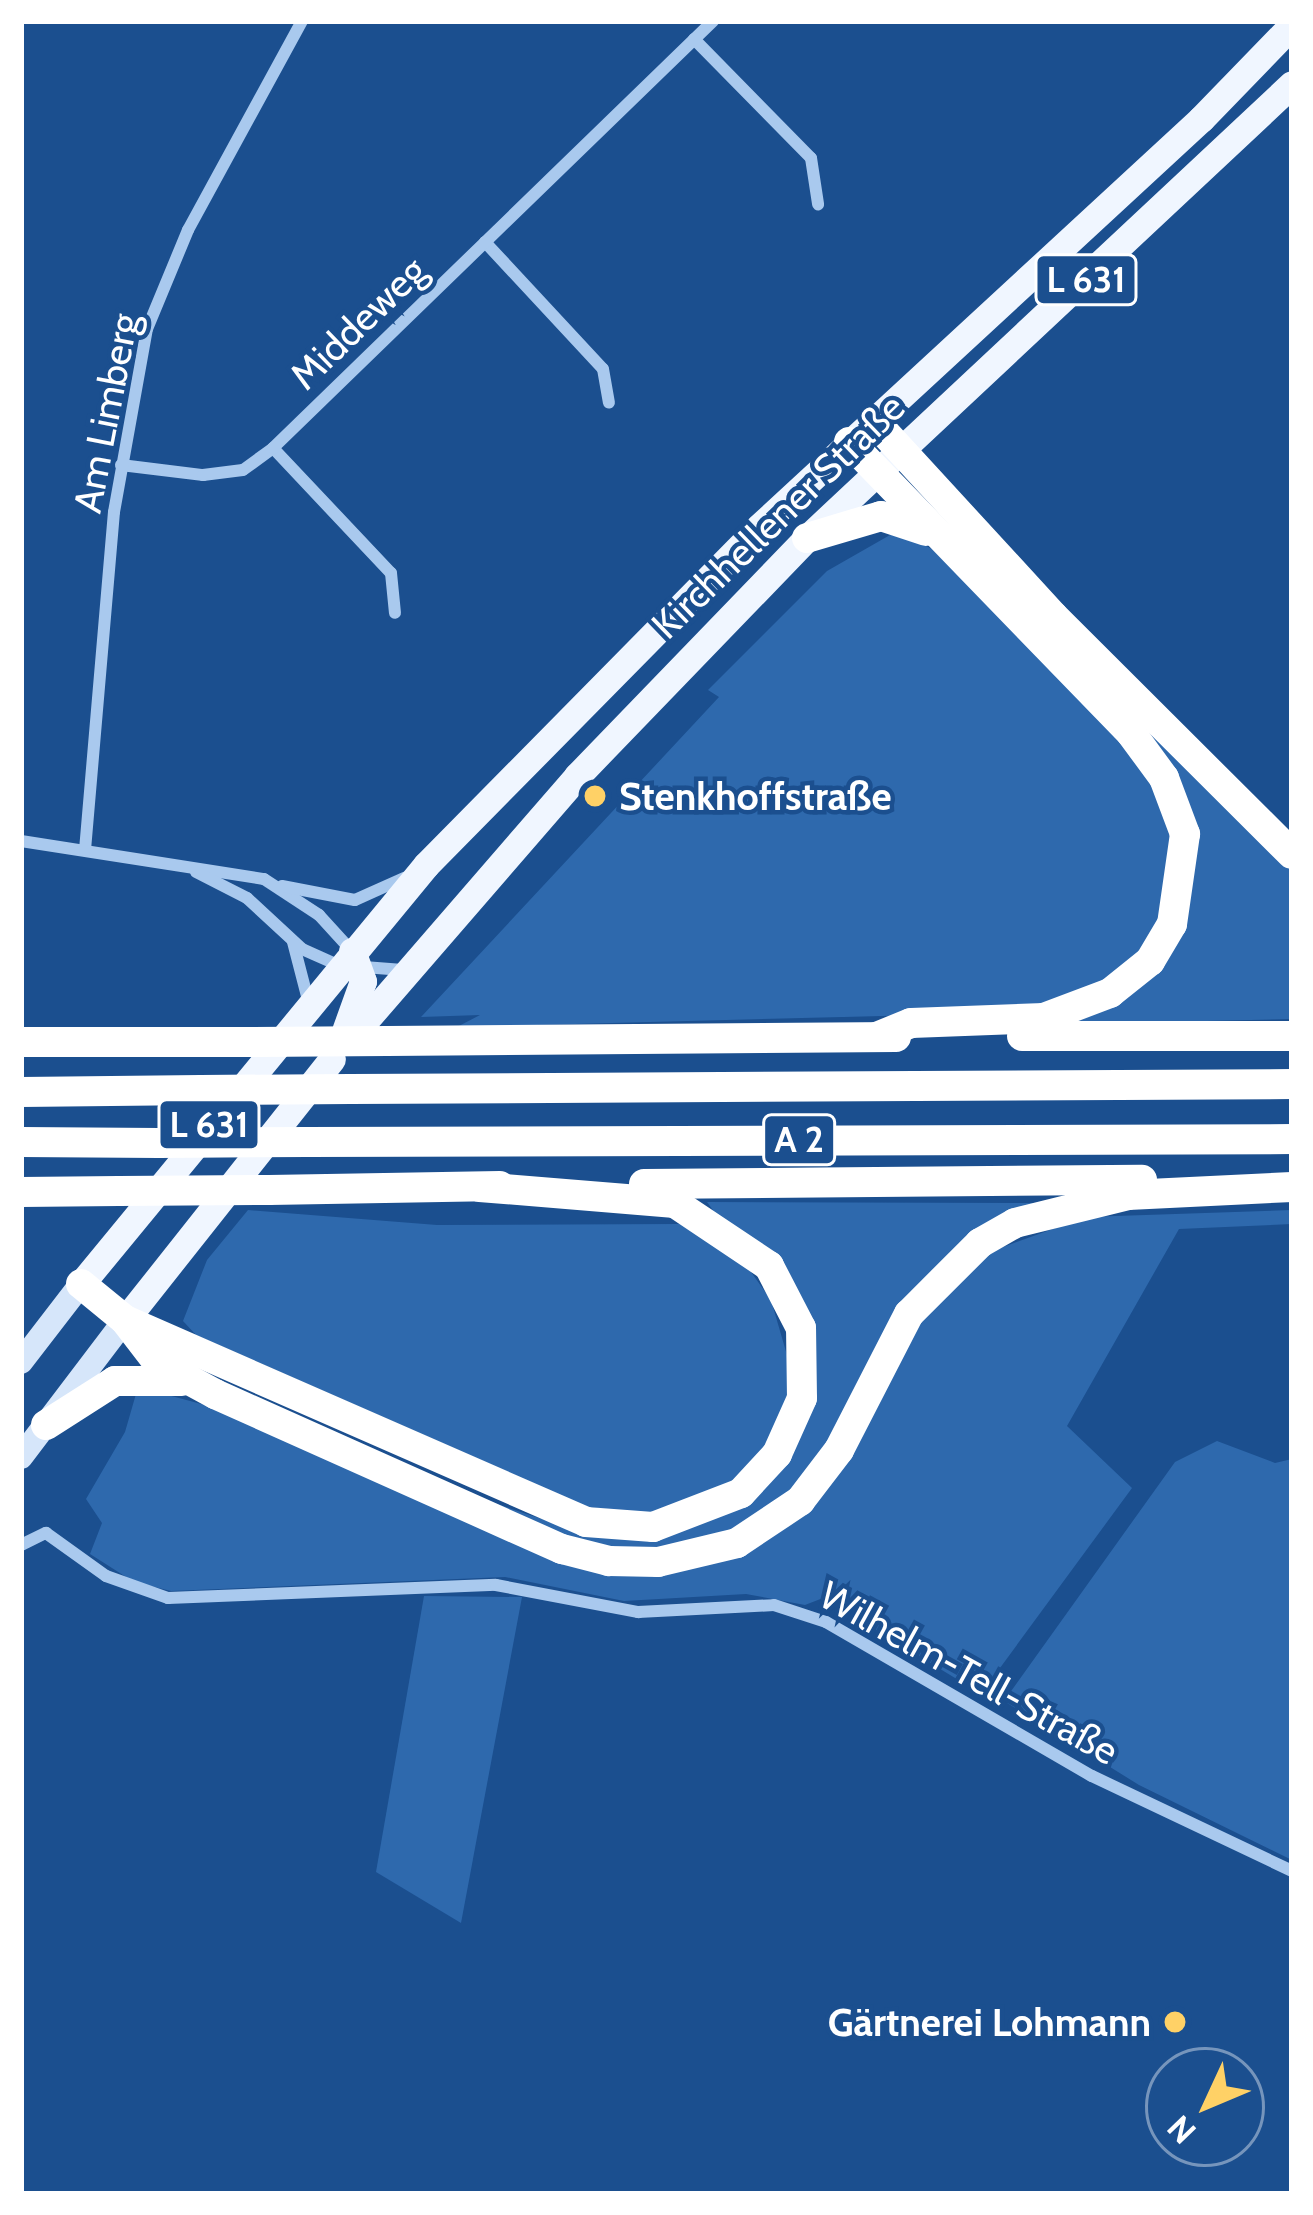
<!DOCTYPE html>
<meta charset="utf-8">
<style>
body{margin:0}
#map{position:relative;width:1313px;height:2215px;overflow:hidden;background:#1b4f8f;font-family:Cabin,sans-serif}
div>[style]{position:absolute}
.green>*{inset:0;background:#2e69ad}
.minor>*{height:12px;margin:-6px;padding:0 6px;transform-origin:6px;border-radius:6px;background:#a9c9ee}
.secondary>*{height:24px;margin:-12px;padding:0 12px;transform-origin:12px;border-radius:12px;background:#d6e6fa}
.primary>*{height:27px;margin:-13.5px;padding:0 13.5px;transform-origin:13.5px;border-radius:13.5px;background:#f0f6ff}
.motorway>*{height:30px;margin:-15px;padding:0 15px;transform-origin:15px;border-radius:15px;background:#fff}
.motorway-bridge>*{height:30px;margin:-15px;padding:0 15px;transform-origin:15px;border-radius:15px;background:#fff}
.dots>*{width:33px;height:33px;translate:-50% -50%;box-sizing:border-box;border:6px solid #1b4f8f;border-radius:50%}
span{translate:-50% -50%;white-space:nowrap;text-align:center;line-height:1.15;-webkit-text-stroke:9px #1b4f8f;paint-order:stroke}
.shield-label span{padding:3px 9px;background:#1b4f8f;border:3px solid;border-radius:9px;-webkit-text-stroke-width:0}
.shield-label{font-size:36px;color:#fff;font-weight:700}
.street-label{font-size:39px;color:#fff}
.poi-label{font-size:39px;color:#fff;font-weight:700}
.left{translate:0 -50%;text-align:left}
.right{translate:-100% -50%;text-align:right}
.frame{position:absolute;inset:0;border:24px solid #fff;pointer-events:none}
.north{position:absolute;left:1145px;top:2047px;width:120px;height:120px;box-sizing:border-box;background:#1b4f8f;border:3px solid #7695bc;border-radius:50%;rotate:226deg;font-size:33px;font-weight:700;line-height:48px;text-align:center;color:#fff}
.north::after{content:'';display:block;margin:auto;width:42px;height:54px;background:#ffd166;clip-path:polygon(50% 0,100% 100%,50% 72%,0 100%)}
</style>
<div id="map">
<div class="green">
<i style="clip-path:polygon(932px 499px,1292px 868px,1292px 1019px,1075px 1024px,1188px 914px,1194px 829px)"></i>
<i style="clip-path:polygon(897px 531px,932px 549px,1142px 761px,1173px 822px,1172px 892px,1144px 951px,1091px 993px,998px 1013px,457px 1027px,480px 1015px,421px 1017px,719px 697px,708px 690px,827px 571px)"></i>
<i style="clip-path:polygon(707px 1202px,1044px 1203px,991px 1227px,830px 1447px,777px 1506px,708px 1542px,631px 1551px,562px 1535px,491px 1502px,557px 1524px,667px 1537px,745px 1504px,810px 1345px)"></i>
<i style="clip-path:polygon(248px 1210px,437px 1225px,680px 1224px,746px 1265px,771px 1300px,787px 1355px,787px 1396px,767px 1444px,739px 1478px,663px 1515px,588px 1507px,196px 1335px,183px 1321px,207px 1260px)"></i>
<i style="clip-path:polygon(1292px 1210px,1292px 1224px,1179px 1229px,1067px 1426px,1132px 1488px,986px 1687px,960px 1681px,823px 1598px,805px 1605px,746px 1594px,624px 1601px,505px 1577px,171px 1591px,134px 1582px,90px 1554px,102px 1523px,86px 1499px,125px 1432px,138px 1387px,231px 1412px,574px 1562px,766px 1539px,920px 1316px,992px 1251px,1086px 1217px)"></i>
<i style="clip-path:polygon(1217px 1441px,1275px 1463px,1292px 1459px,1292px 1860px,1139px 1785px,1004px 1701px,1175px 1462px)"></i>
<i style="clip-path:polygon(424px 1596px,522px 1597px,461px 1923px,376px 1872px)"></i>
</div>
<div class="minor">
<i style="left:694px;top:39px;width:167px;rotate:45.5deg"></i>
<i style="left:811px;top:158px;width:47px;rotate:81.3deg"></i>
<i style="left:485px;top:242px;width:173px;rotate:47.1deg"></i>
<i style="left:603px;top:369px;width:34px;rotate:80deg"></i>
<i style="left:273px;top:448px;width:172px;rotate:46.7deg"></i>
<i style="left:391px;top:573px;width:40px;rotate:84.3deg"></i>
<i style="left:121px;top:465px;width:83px;rotate:7deg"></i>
<i style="left:203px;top:475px;width:40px;rotate:-7.1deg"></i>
<i style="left:243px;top:470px;width:37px;rotate:-36deg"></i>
<i style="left:273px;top:448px;width:613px;rotate:-44.14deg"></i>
<i style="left:21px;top:841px;width:246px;rotate:8.9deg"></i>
<i style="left:264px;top:879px;width:66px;rotate:33.2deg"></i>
<i style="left:319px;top:915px;width:47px;rotate:47.6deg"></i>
<i style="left:85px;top:850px;width:339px;rotate:-85.1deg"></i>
<i style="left:114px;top:512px;width:186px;rotate:-79.8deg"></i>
<i style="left:147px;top:329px;width:107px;rotate:-67.5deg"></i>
<i style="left:188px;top:230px;width:238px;rotate:-61.4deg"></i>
<i style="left:196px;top:872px;width:57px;rotate:27deg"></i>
<i style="left:247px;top:898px;width:75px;rotate:42.8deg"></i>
<i style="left:302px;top:949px;width:39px;rotate:24deg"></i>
<i style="left:338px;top:965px;width:65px;rotate:4.4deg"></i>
<i style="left:282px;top:886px;width:74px;rotate:10.9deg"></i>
<i style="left:355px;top:900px;width:54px;rotate:-24.2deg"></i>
<i style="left:293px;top:942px;width:60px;rotate:75.5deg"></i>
<i style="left:21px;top:1545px;width:28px;rotate:-26deg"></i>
<i style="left:46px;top:1533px;width:74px;rotate:35.6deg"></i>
<i style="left:106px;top:1576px;width:66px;rotate:19.5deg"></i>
<i style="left:168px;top:1598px;width:328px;rotate:-2.3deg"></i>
<i style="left:496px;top:1585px;width:145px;rotate:10.8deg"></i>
<i style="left:638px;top:1612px;width:136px;rotate:-2.9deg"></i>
<i style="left:774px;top:1605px;width:55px;rotate:18.1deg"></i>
<i style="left:826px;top:1622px;width:307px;rotate:30.1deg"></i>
<i style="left:1092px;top:1776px;width:221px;rotate:25.4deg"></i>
</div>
<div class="secondary">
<i style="left:21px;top:1362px;width:98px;rotate:-52.4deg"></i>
<i style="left:21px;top:1457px;width:172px;rotate:-52.8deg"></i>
</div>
<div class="primary">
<i style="left:345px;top:1031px;width:53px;rotate:-70.2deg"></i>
<i style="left:363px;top:981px;width:32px;rotate:-110deg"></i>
<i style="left:352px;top:1036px;width:344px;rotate:-49.1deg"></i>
<i style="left:577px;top:776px;width:331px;rotate:-46deg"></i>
<i style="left:807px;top:538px;width:664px;rotate:-43.11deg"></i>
<i style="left:81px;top:1284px;width:543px;rotate:-50.53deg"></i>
<i style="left:426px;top:865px;width:474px;rotate:-45.4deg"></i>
<i style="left:759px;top:527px;width:602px;rotate:-42.71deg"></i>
<i style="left:1201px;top:119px;width:131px;rotate:-45.9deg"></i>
<i style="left:125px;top:1320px;width:333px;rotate:-51.6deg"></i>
</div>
<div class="motorway">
<i style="left:873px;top:420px;width:266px;rotate:47.4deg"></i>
<i style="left:1053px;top:616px;width:337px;rotate:44.9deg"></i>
<i style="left:849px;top:442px;width:405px;rotate:45.9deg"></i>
<i style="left:1131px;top:733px;width:56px;rotate:53.7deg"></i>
<i style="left:1164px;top:778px;width:60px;rotate:69.4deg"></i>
<i style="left:1185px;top:834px;width:91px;rotate:98.2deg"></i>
<i style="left:1172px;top:924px;width:43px;rotate:120.7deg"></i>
<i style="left:1150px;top:961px;width:51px;rotate:141.3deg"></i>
<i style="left:1110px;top:993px;width:71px;rotate:159.3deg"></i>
<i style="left:1044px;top:1018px;width:133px;rotate:177.8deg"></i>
<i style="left:911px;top:1023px;width:37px;rotate:158deg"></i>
<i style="left:807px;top:538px;width:77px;rotate:-16.6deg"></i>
<i style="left:881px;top:516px;width:47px;rotate:18.4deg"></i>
<i style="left:1022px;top:1036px;width:270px"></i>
<i style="left:387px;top:1041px;width:509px;rotate:-0.45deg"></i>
<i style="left:21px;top:1042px;width:219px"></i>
<i style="left:350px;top:1089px;width:942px;rotate:-0.3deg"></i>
<i style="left:21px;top:1092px;width:180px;rotate:-0.6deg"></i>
<i style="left:21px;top:1142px;width:138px;rotate:0.4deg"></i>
<i style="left:307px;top:1142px;width:985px;rotate:-0.17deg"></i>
<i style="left:644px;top:1184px;width:498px;rotate:-0.5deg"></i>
<i style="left:269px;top:1190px;width:231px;rotate:-1deg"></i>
<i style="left:21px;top:1192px;width:98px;rotate:-0.6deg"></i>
<i style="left:81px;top:1284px;width:57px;rotate:39.3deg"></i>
<i style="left:125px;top:1320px;width:54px;rotate:52.5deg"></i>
<i style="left:158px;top:1363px;width:65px;rotate:28.5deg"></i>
<i style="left:215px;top:1394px;width:380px;rotate:24.1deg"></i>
<i style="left:562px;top:1549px;width:49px;rotate:14.3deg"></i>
<i style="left:609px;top:1561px;width:49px;rotate:1.2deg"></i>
<i style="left:658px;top:1562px;width:81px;rotate:-13.5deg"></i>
<i style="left:737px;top:1543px;width:76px;rotate:-33.7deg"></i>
<i style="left:800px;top:1501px;width:64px;rotate:-52.6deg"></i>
<i style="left:839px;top:1450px;width:153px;rotate:-62.8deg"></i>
<i style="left:909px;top:1314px;width:100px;rotate:-45deg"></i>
<i style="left:980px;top:1243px;width:40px;rotate:-29.7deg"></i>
<i style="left:1015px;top:1223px;width:116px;rotate:-13.9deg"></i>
<i style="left:1128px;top:1195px;width:164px;rotate:-2.8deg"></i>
<i style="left:125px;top:1320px;width:503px;rotate:23.66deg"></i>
<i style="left:586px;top:1522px;width:67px;rotate:4.3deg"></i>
<i style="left:653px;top:1527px;width:94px;rotate:-21.1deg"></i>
<i style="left:741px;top:1493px;width:53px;rotate:-47.3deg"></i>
<i style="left:777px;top:1454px;width:61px;rotate:-65.9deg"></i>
<i style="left:802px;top:1398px;width:70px;rotate:-90.8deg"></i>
<i style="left:801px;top:1328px;width:70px;rotate:-117.3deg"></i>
<i style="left:769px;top:1266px;width:113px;rotate:-146.2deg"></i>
<i style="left:675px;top:1203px;width:196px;rotate:-175.3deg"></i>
<i style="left:46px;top:1425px;width:82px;rotate:-32.5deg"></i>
<i style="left:115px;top:1381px;width:67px"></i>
</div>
<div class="motorway-bridge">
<i style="left:240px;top:1042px;width:147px;rotate:-0.4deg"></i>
<i style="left:201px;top:1090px;width:149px;rotate:-0.4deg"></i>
<i style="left:159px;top:1143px;width:148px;rotate:-0.4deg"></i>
<i style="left:119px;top:1191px;width:150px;rotate:-0.4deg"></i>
</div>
<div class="dots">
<i style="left:595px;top:796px;background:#ffd166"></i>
<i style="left:1175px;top:2022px;background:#ffd166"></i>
</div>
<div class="shield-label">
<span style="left:1086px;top:280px">L 631</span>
<span style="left:209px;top:1125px">L 631</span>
<span style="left:799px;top:1140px">A 2</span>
</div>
<div class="street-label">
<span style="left:358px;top:323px;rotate:-44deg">Middeweg</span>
<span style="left:106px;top:413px;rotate:-79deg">Am Limberg</span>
<span style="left:778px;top:516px;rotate:-44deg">Kirchhellener Straße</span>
<span style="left:969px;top:1673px;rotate:29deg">Wilhelm-Tell-Straße</span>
</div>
<div class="poi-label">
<span class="left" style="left:619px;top:796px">Stenkhoffstraße</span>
<span class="right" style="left:1151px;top:2022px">Gärtnerei Lohmann</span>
</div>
<div class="frame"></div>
<div class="north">N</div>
</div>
